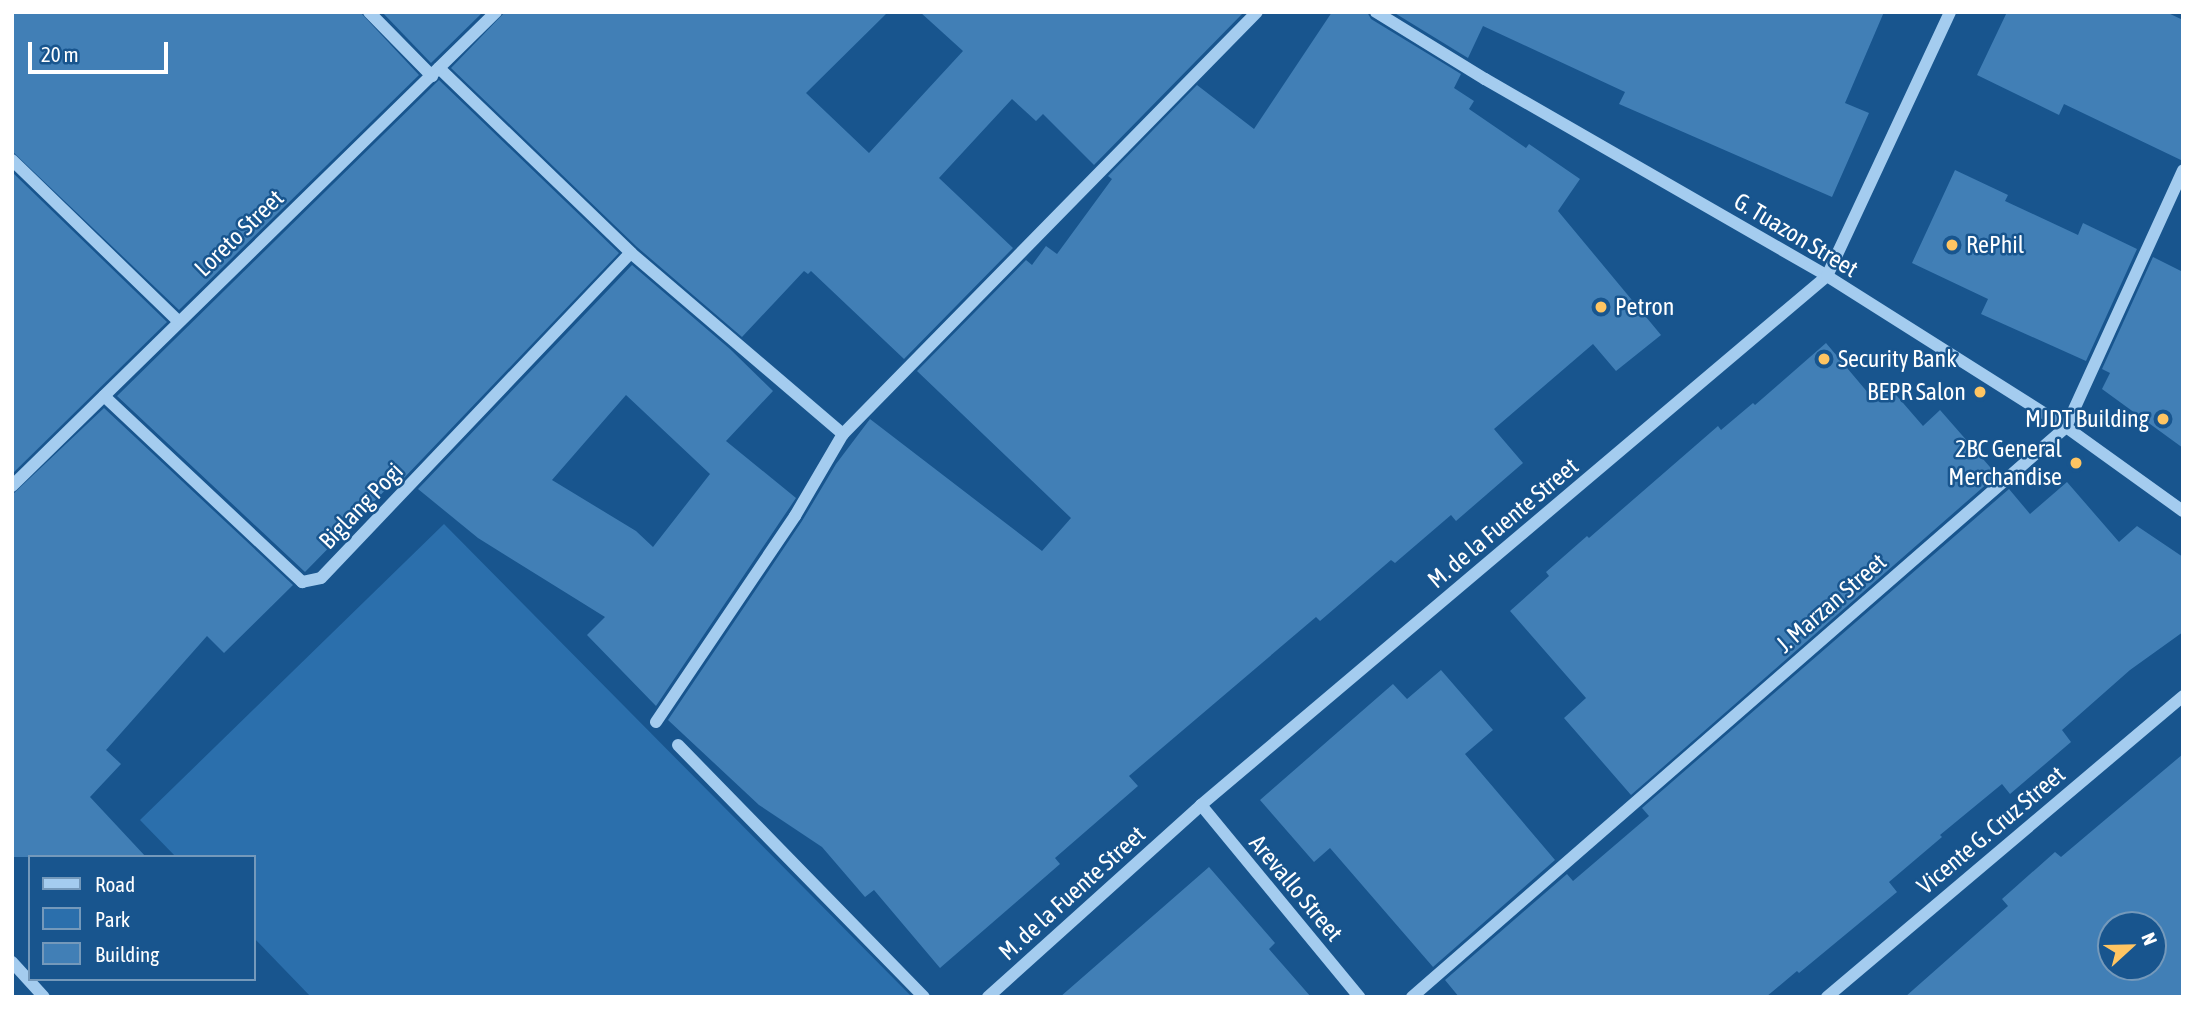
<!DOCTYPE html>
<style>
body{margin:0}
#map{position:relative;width:2195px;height:1009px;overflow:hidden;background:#18558e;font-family:"Asap Condensed",sans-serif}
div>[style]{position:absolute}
.green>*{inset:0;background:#2b6fac}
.building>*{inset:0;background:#417fb6}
.minor>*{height:12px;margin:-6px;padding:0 6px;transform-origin:6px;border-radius:6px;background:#a4ccef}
.dots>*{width:19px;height:19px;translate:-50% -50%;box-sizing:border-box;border:4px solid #18558e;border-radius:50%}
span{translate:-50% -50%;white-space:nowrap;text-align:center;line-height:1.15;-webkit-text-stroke:5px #18558e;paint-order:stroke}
.street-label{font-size:24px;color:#fff}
.poi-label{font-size:24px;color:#fff}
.left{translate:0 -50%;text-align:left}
.right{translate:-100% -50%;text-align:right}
.frame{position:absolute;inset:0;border:14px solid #fff;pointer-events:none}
.legend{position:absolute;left:28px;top:855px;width:228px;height:126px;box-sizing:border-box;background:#18558e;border:2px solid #7499bb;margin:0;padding:9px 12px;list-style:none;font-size:21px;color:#fff}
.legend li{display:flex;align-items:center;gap:14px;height:35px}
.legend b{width:35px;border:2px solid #7499bb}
.north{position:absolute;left:2097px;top:911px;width:70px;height:70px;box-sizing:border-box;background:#18558e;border:2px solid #7499bb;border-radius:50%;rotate:68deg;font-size:19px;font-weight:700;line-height:28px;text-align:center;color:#fff}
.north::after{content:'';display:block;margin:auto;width:24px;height:32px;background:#ffc562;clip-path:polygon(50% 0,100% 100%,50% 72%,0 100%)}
.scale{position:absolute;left:28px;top:42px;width:140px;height:32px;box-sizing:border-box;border:4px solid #fff;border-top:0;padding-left:9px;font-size:21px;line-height:24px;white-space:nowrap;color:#fff;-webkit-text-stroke:5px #18558e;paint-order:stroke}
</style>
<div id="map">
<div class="green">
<i style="clip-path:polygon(444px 524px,910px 995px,311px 997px,254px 938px,254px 857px,176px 857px,140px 820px)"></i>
</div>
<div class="building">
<i style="clip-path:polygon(12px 12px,360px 12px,419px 75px,179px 310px,12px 151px)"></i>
<i style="clip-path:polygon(382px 12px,483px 12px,431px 63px)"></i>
<i style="clip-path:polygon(505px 12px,888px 12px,806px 93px,869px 153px,963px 51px,920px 12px,1244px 12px,1094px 165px,1043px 114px,1036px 121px,1012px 99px,939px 178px,1013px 248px,904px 359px,811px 271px,808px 274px,804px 271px,742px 337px,637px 247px,451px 68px)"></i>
<i style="clip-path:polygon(1332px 12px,1367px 12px,1371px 19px,1461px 74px,1454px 88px,1474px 101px,1469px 109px,1526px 148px,1529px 144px,1580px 179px,1558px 211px,1661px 335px,1616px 371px,1593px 344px,1494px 429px,1523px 463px,1456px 521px,1451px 515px,1395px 563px,1391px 560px,1320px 621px,1316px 617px,1129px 776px,1138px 786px,1055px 858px,1060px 864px,940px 968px,874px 890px,865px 897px,822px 847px,759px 805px,668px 720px,802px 521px,836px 464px,870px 419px,1042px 551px,1071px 518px,917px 371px,1026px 260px,1032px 265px,1046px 246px,1057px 254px,1112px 179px,1108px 176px,1197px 85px,1254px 129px)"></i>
<i style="clip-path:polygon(1393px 12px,1884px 12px,1845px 103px,1869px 113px,1832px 197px,1619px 104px,1625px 92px,1483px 26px,1468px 58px)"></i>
<i style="clip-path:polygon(2007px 12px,2166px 12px,2183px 20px,2183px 161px,2064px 104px,2059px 115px,1977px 75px)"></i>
<i style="clip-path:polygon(439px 80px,619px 253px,404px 478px,400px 475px,305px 572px,117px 396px)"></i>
<i style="clip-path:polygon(1955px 170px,2008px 195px,2005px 201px,2078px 235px,2083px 223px,2137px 249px,2086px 361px,1981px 314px,1988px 299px,1912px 263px)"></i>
<i style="clip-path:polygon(12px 172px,167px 322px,12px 474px)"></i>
<i style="clip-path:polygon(2153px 257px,2183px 272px,2183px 448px,2102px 389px,2110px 373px,2102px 369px)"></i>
<i style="clip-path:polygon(evenodd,632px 265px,730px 349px,773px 391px,726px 441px,796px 498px,656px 706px,587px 635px,605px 617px,478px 538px,418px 489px,632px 265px,626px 395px,710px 474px,653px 547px,636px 531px,552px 480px,626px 395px)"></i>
<i style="clip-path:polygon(1826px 343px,1869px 394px,1884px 381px,1923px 426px,1940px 410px,1997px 475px,1631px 795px,1564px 718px,1586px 698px,1510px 611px,1549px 576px,1546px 572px,1587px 536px,1589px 538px,1718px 426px,1721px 430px,1753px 403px,1755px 405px)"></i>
<i style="clip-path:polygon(104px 408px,293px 585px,224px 653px,207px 636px,106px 750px,121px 764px,90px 797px,146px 857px,12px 857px,12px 495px)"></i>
<i style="clip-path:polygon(2067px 482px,2119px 542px,2137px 526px,2183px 557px,2183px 632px,2130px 670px,2062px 730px,2071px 742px,2010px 794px,2002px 784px,1940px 835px,1942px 837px,1889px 882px,1897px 892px,1799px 973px,1797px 971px,1766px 997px,1459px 997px,1445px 980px,1567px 874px,1573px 881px,1649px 816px,1642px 808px,2009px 489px,2030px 514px)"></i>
<i style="clip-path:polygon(1441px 670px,1493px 730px,1465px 754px,1555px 860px,1433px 967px,1330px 848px,1314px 862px,1260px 800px,1393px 684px,1407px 699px)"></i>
<i style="clip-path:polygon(evenodd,2183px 754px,2183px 997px,1905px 997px,2008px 906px,2002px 899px,2055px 852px,2061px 857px,2183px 754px,2111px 925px,2153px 925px,2153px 967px,2111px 967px,2111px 925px)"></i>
<i style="clip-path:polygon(1209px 867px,1275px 943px,1269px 949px,1311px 997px,1060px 997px)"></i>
</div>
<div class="minor">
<i style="left:369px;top:12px;width:90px;rotate:45.5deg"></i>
<i style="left:1376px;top:12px;width:128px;rotate:31.6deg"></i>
<i style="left:1485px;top:79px;width:395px;rotate:29.9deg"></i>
<i style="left:1827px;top:276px;width:283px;rotate:32.3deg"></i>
<i style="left:2066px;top:427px;width:144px;rotate:35.7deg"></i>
<i style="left:439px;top:68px;width:267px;rotate:43.9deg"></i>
<i style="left:631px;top:253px;width:279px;rotate:40.5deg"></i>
<i style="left:12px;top:160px;width:231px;rotate:44.1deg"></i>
<i style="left:104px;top:396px;width:272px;rotate:43.2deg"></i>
<i style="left:302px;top:582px;width:19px;rotate:-12deg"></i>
<i style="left:321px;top:578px;width:449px;rotate:-46.4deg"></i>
<i style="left:12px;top:486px;width:677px;rotate:-44.4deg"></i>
<i style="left:656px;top:722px;width:249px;rotate:-56deg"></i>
<i style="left:795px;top:516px;width:95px;rotate:-59.7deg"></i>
<i style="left:843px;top:434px;width:591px;rotate:-45.55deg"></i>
<i style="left:678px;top:745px;width:352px;rotate:45.7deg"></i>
<i style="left:1201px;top:805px;width:249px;rotate:50.5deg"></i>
<i style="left:12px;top:962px;width:47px;rotate:47.6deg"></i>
<i style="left:988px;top:997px;width:287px;rotate:-42deg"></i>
<i style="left:1201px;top:805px;width:820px;rotate:-40.2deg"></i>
<i style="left:1827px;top:276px;width:291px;rotate:-65deg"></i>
<i style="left:1412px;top:997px;width:868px;rotate:-41.07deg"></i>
<i style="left:2066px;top:427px;width:282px;rotate:-65.5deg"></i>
<i style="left:1827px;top:997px;width:466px;rotate:-40.2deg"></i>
</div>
<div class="dots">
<i style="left:1952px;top:245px;background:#ffc562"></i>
<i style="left:1601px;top:307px;background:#ffc562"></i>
<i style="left:1824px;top:359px;background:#ffc562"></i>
<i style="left:1980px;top:392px;background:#ffc562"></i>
<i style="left:2163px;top:419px;background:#ffc562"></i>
<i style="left:2076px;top:463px;background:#ffc562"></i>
</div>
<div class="street-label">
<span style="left:239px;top:233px;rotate:-44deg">Loreto Street</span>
<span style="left:1796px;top:235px;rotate:31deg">G. Tuazon Street</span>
<span style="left:361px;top:506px;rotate:-46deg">Biglang Pogi</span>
<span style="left:1503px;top:523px;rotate:-40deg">M. de la Fuente Street</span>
<span style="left:1831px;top:603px;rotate:-41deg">J. Marzan Street</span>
<span style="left:1991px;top:830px;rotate:-40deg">Vicente G. Cruz Street</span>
<span style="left:1296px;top:888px;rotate:50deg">Arevallo Street</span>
<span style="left:1072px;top:893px;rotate:-42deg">M. de la Fuente Street</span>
</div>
<div class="poi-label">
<span class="left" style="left:1966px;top:245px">RePhil</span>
<span class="left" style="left:1615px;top:307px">Petron</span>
<span class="left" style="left:1838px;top:359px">Security Bank</span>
<span class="right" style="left:1966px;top:392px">BEPR Salon</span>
<span class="right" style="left:2149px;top:419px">MJDT Building</span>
<span class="right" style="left:2062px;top:463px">2BC General<br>Merchandise</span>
</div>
<div class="frame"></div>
<ul class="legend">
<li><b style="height:9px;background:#a4ccef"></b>Road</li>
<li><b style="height:19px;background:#2b6fac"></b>Park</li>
<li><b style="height:19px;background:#417fb6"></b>Building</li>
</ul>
<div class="north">N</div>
<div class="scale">20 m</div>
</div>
